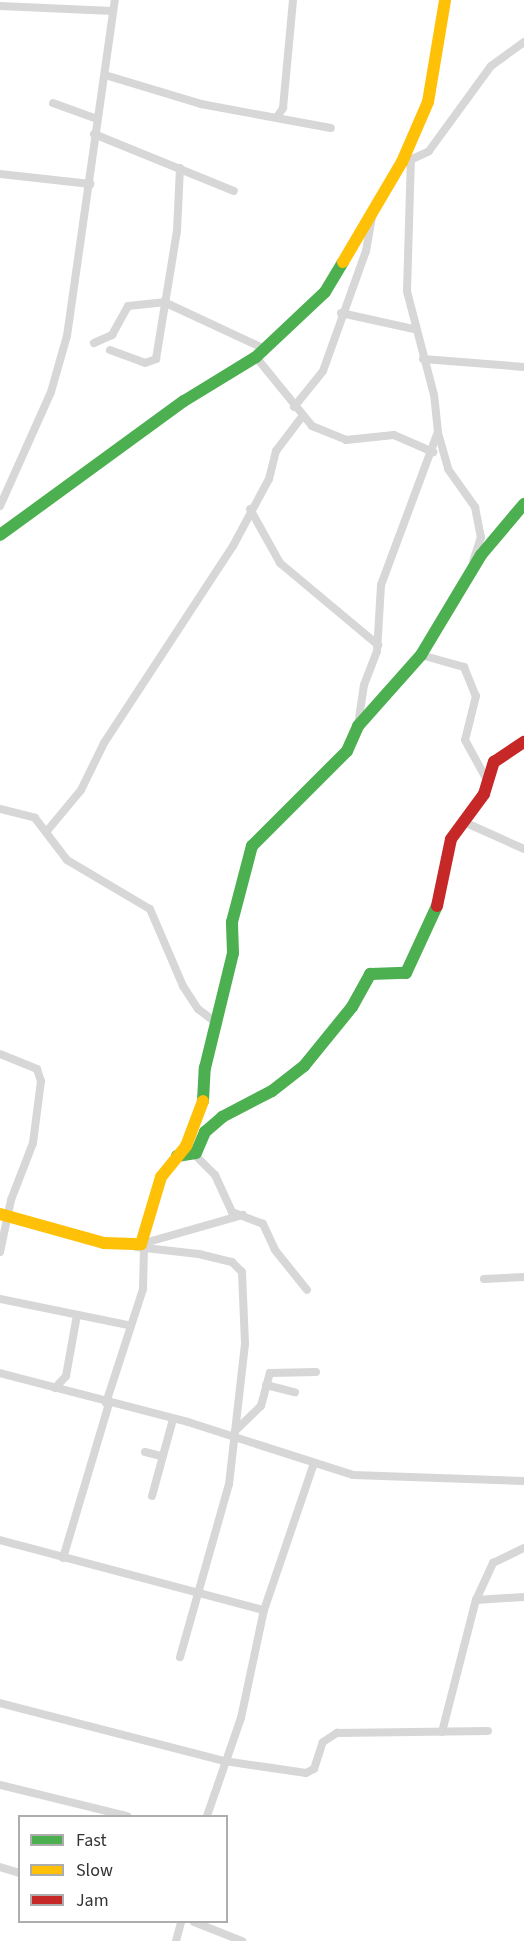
<!DOCTYPE html>
<style>
body{margin:0}
#map{position:relative;width:524px;height:1941px;overflow:hidden;background:#fff;font-family:"Source Sans 3",sans-serif}
div>[style]{position:absolute}
.street>*{height:8px;margin:-4px;padding:0 4px;transform-origin:4px;border-radius:4px;background:#d7d7d7}
.fast>*{height:12px;margin:-6px;padding:0 6px;transform-origin:6px;border-radius:6px;background:#4caf50}
.slow>*{height:12px;margin:-6px;padding:0 6px;transform-origin:6px;border-radius:6px;background:#ffc107}
.jam>*{height:12px;margin:-6px;padding:0 6px;transform-origin:6px;border-radius:6px;background:#c62828}
span{translate:-50% -50%;white-space:nowrap;text-align:center;line-height:1.15;-webkit-text-stroke:6px #fff;paint-order:stroke}
.legend{position:absolute;left:18px;top:1815px;width:210px;height:108px;box-sizing:border-box;background:#fff;border:2px solid #adadad;margin:0;padding:8px 10px;list-style:none;font-size:18px;color:#333}
.legend li{display:flex;align-items:center;gap:12px;height:30px}
.legend b{width:30px;border:2px solid #adadad}
</style>
<div id="map">
<div class="street">
<i style="left:0;top:6px;width:113px;rotate:2.5deg"></i>
<i style="left:105px;top:75px;width:100px;rotate:16.8deg"></i>
<i style="left:201px;top:104px;width:132px;rotate:10.5deg"></i>
<i style="left:53px;top:103px;width:47px;rotate:20deg"></i>
<i style="left:277px;top:117px;width:11px;rotate:-56deg"></i>
<i style="left:283px;top:108px;width:108px;rotate:-84.7deg"></i>
<i style="left:94px;top:134px;width:151px;rotate:22.2deg"></i>
<i style="left:408px;top:161px;width:23px;rotate:-25deg"></i>
<i style="left:429px;top:151px;width:105px;rotate:-53.9deg"></i>
<i style="left:491px;top:66px;width:41px;rotate:-36deg"></i>
<i style="left:0;top:174px;width:91px;rotate:6.3deg"></i>
<i style="left:341px;top:313px;width:75px;rotate:12.4deg"></i>
<i style="left:94px;top:343px;width:20px;rotate:-24deg"></i>
<i style="left:112px;top:335px;width:33px;rotate:-61deg"></i>
<i style="left:128px;top:306px;width:36px;rotate:-6deg"></i>
<i style="left:164px;top:302px;width:111px;rotate:25deg"></i>
<i style="left:110px;top:350px;width:37px;rotate:20deg"></i>
<i style="left:145px;top:363px;width:12px;rotate:-20deg"></i>
<i style="left:156px;top:359px;width:130px;rotate:-80.7deg"></i>
<i style="left:177px;top:231px;width:63px;rotate:-87.3deg"></i>
<i style="left:256px;top:357px;width:89px;rotate:50.9deg"></i>
<i style="left:312px;top:426px;width:37px;rotate:22deg"></i>
<i style="left:346px;top:440px;width:48px;rotate:-5.9deg"></i>
<i style="left:394px;top:435px;width:43px;rotate:23.6deg"></i>
<i style="left:423px;top:359px;width:101px;rotate:4.5deg"></i>
<i style="left:294px;top:407px;width:46px;rotate:-51.1deg"></i>
<i style="left:323px;top:371px;width:127px;rotate:-70.3deg"></i>
<i style="left:366px;top:251px;width:36px;rotate:-80deg"></i>
<i style="left:438px;top:433px;width:37px;rotate:74deg"></i>
<i style="left:448px;top:469px;width:47px;rotate:54.6deg"></i>
<i style="left:475px;top:507px;width:31px;rotate:79deg"></i>
<i style="left:481px;top:537px;width:25px;rotate:108deg"></i>
<i style="left:0;top:506px;width:125px;rotate:-65.9deg"></i>
<i style="left:51px;top:392px;width:58px;rotate:-74.1deg"></i>
<i style="left:67px;top:336px;width:339px;rotate:-81.9deg"></i>
<i style="left:250px;top:509px;width:62px;rotate:60.9deg"></i>
<i style="left:280px;top:563px;width:128px;rotate:39.9deg"></i>
<i style="left:421px;top:655px;width:45px;rotate:15.6deg"></i>
<i style="left:464px;top:667px;width:31px;rotate:68deg"></i>
<i style="left:476px;top:696px;width:45px;rotate:104deg"></i>
<i style="left:465px;top:740px;width:48px;rotate:61.3deg"></i>
<i style="left:358px;top:725px;width:40px;rotate:-81.5deg"></i>
<i style="left:364px;top:685px;width:36px;rotate:-69deg"></i>
<i style="left:377px;top:651px;width:66px;rotate:-86.5deg"></i>
<i style="left:381px;top:585px;width:163px;rotate:-69.6deg"></i>
<i style="left:438px;top:432px;width:37px;rotate:-96deg"></i>
<i style="left:434px;top:395px;width:107px;rotate:-104.6deg"></i>
<i style="left:407px;top:291px;width:131px;rotate:-88.3deg"></i>
<i style="left:0;top:809px;width:36px;rotate:14deg"></i>
<i style="left:35px;top:818px;width:53px;rotate:52.7deg"></i>
<i style="left:67px;top:860px;width:96px;rotate:30.6deg"></i>
<i style="left:150px;top:909px;width:84px;rotate:66.8deg"></i>
<i style="left:183px;top:986px;width:27px;rotate:57deg"></i>
<i style="left:198px;top:1009px;width:25px;rotate:37deg"></i>
<i style="left:464px;top:822px;width:66px;rotate:24.2deg"></i>
<i style="left:47px;top:831px;width:53px;rotate:-50.3deg"></i>
<i style="left:81px;top:790px;width:52px;rotate:-63.9deg"></i>
<i style="left:104px;top:743px;width:235px;rotate:-56.8deg"></i>
<i style="left:233px;top:546px;width:76px;rotate:-61.8deg"></i>
<i style="left:269px;top:479px;width:29px;rotate:-76deg"></i>
<i style="left:276px;top:451px;width:41px;rotate:-52.9deg"></i>
<i style="left:0;top:1054px;width:40px;rotate:22deg"></i>
<i style="left:37px;top:1069px;width:13px;rotate:72deg"></i>
<i style="left:41px;top:1081px;width:63px;rotate:97.4deg"></i>
<i style="left:33px;top:1143px;width:61px;rotate:111.1deg"></i>
<i style="left:11px;top:1200px;width:53px;rotate:101.9deg"></i>
<i style="left:194px;top:1154px;width:30px;rotate:45deg"></i>
<i style="left:215px;top:1175px;width:41px;rotate:65.3deg"></i>
<i style="left:232px;top:1212px;width:33px;rotate:21deg"></i>
<i style="left:263px;top:1224px;width:29px;rotate:65deg"></i>
<i style="left:275px;top:1250px;width:51px;rotate:51.3deg"></i>
<i style="left:141px;top:1244px;width:106px;rotate:-15.9deg"></i>
<i style="left:136px;top:1247px;width:63px;rotate:6.3deg"></i>
<i style="left:199px;top:1254px;width:34px;rotate:14deg"></i>
<i style="left:232px;top:1262px;width:14px;rotate:45deg"></i>
<i style="left:242px;top:1272px;width:72px;rotate:87.6deg"></i>
<i style="left:245px;top:1344px;width:141px;rotate:96.5deg"></i>
<i style="left:229px;top:1484px;width:180px;rotate:105.8deg"></i>
<i style="left:484px;top:1279px;width:40px;rotate:-2.9deg"></i>
<i style="left:0;top:1299px;width:131px;rotate:11.5deg"></i>
<i style="left:0;top:1373px;width:194px;rotate:14.6deg"></i>
<i style="left:188px;top:1422px;width:173px;rotate:17.8deg"></i>
<i style="left:353px;top:1475px;width:171px;rotate:2deg"></i>
<i style="left:266px;top:1385px;width:30px;rotate:14deg"></i>
<i style="left:55px;top:1388px;width:16px;rotate:-47deg"></i>
<i style="left:66px;top:1376px;width:62px;rotate:-79.8deg"></i>
<i style="left:106px;top:1403px;width:120px;rotate:-72deg"></i>
<i style="left:143px;top:1289px;width:41px;rotate:-88.6deg"></i>
<i style="left:235px;top:1431px;width:36px;rotate:-44deg"></i>
<i style="left:261px;top:1406px;width:34px;rotate:-75deg"></i>
<i style="left:270px;top:1373px;width:46px;rotate:-1.2deg"></i>
<i style="left:145px;top:1452px;width:16px;rotate:14deg"></i>
<i style="left:152px;top:1496px;width:80px;rotate:-74.7deg"></i>
<i style="left:0;top:1540px;width:273px;rotate:14.9deg"></i>
<i style="left:63px;top:1558px;width:161px;rotate:-73.4deg"></i>
<i style="left:476px;top:1600px;width:48px;rotate:-3.6deg"></i>
<i style="left:0;top:1703px;width:231px;rotate:14.5deg"></i>
<i style="left:224px;top:1761px;width:83px;rotate:8.3deg"></i>
<i style="left:306px;top:1773px;width:9px;rotate:-27deg"></i>
<i style="left:314px;top:1769px;width:28px;rotate:-72deg"></i>
<i style="left:323px;top:1742px;width:17px;rotate:-33deg"></i>
<i style="left:337px;top:1733px;width:151px;rotate:-0.8deg"></i>
<i style="left:442px;top:1732px;width:136px;rotate:-75.6deg"></i>
<i style="left:476px;top:1600px;width:41px;rotate:-65.3deg"></i>
<i style="left:493px;top:1563px;width:34px;rotate:-26deg"></i>
<i style="left:0;top:1785px;width:131px;rotate:13.7deg"></i>
<i style="left:207px;top:1816px;width:104px;rotate:-70.9deg"></i>
<i style="left:241px;top:1718px;width:110px;rotate:-78deg"></i>
<i style="left:264px;top:1610px;width:155px;rotate:-71.2deg"></i>
<i style="left:0;top:1867px;width:21px;rotate:17deg"></i>
<i style="left:194px;top:1922px;width:52px;rotate:21.6deg"></i>
<i style="left:176px;top:1941px;width:20px;rotate:-75deg"></i>
</div>
<div class="fast">
<i style="left:0;top:535px;width:228px;rotate:-36.1deg"></i>
<i style="left:184px;top:401px;width:84px;rotate:-31.4deg"></i>
<i style="left:256px;top:357px;width:95px;rotate:-43.3deg"></i>
<i style="left:325px;top:292px;width:35px;rotate:-59deg"></i>
<i style="left:203px;top:1101px;width:33px;rotate:-87deg"></i>
<i style="left:205px;top:1068px;width:118px;rotate:-76.3deg"></i>
<i style="left:233px;top:953px;width:31px;rotate:-92deg"></i>
<i style="left:232px;top:922px;width:79px;rotate:-75.3deg"></i>
<i style="left:252px;top:846px;width:134px;rotate:-45deg"></i>
<i style="left:347px;top:751px;width:27px;rotate:-66deg"></i>
<i style="left:358px;top:726px;width:95px;rotate:-48.4deg"></i>
<i style="left:421px;top:655px;width:117px;rotate:-59deg"></i>
<i style="left:481px;top:555px;width:67px;rotate:-49.9deg"></i>
<i style="left:177px;top:1156px;width:19px;rotate:-9deg"></i>
<i style="left:196px;top:1153px;width:23px;rotate:-67deg"></i>
<i style="left:205px;top:1132px;width:23px;rotate:-41deg"></i>
<i style="left:222px;top:1117px;width:56px;rotate:-27.5deg"></i>
<i style="left:272px;top:1091px;width:41px;rotate:-38deg"></i>
<i style="left:304px;top:1066px;width:76px;rotate:-50.9deg"></i>
<i style="left:352px;top:1007px;width:38px;rotate:-61deg"></i>
<i style="left:370px;top:974px;width:36px;rotate:-2deg"></i>
<i style="left:406px;top:973px;width:74px;rotate:-65.2deg"></i>
</div>
<div class="slow">
<i style="left:343px;top:262px;width:116px;rotate:-59.5deg"></i>
<i style="left:402px;top:162px;width:65px;rotate:-66.6deg"></i>
<i style="left:428px;top:102px;width:103px;rotate:-80.5deg"></i>
<i style="left:0;top:1214px;width:108px;rotate:15.6deg"></i>
<i style="left:104px;top:1243px;width:37px;rotate:2deg"></i>
<i style="left:141px;top:1244px;width:70px;rotate:-73.4deg"></i>
<i style="left:161px;top:1177px;width:40px;rotate:-51deg"></i>
<i style="left:186px;top:1146px;width:48px;rotate:-69.3deg"></i>
</div>
<div class="jam">
<i style="left:437px;top:906px;width:68px;rotate:-78.2deg"></i>
<i style="left:451px;top:839px;width:56px;rotate:-53.7deg"></i>
<i style="left:484px;top:794px;width:34px;rotate:-73deg"></i>
<i style="left:494px;top:762px;width:36px;rotate:-34deg"></i>
</div>
<ul class="legend">
<li><b style="height:8px;background:#4caf50"></b>Fast</li>
<li><b style="height:8px;background:#ffc107"></b>Slow</li>
<li><b style="height:8px;background:#c62828"></b>Jam</li>
</ul>
</div>
